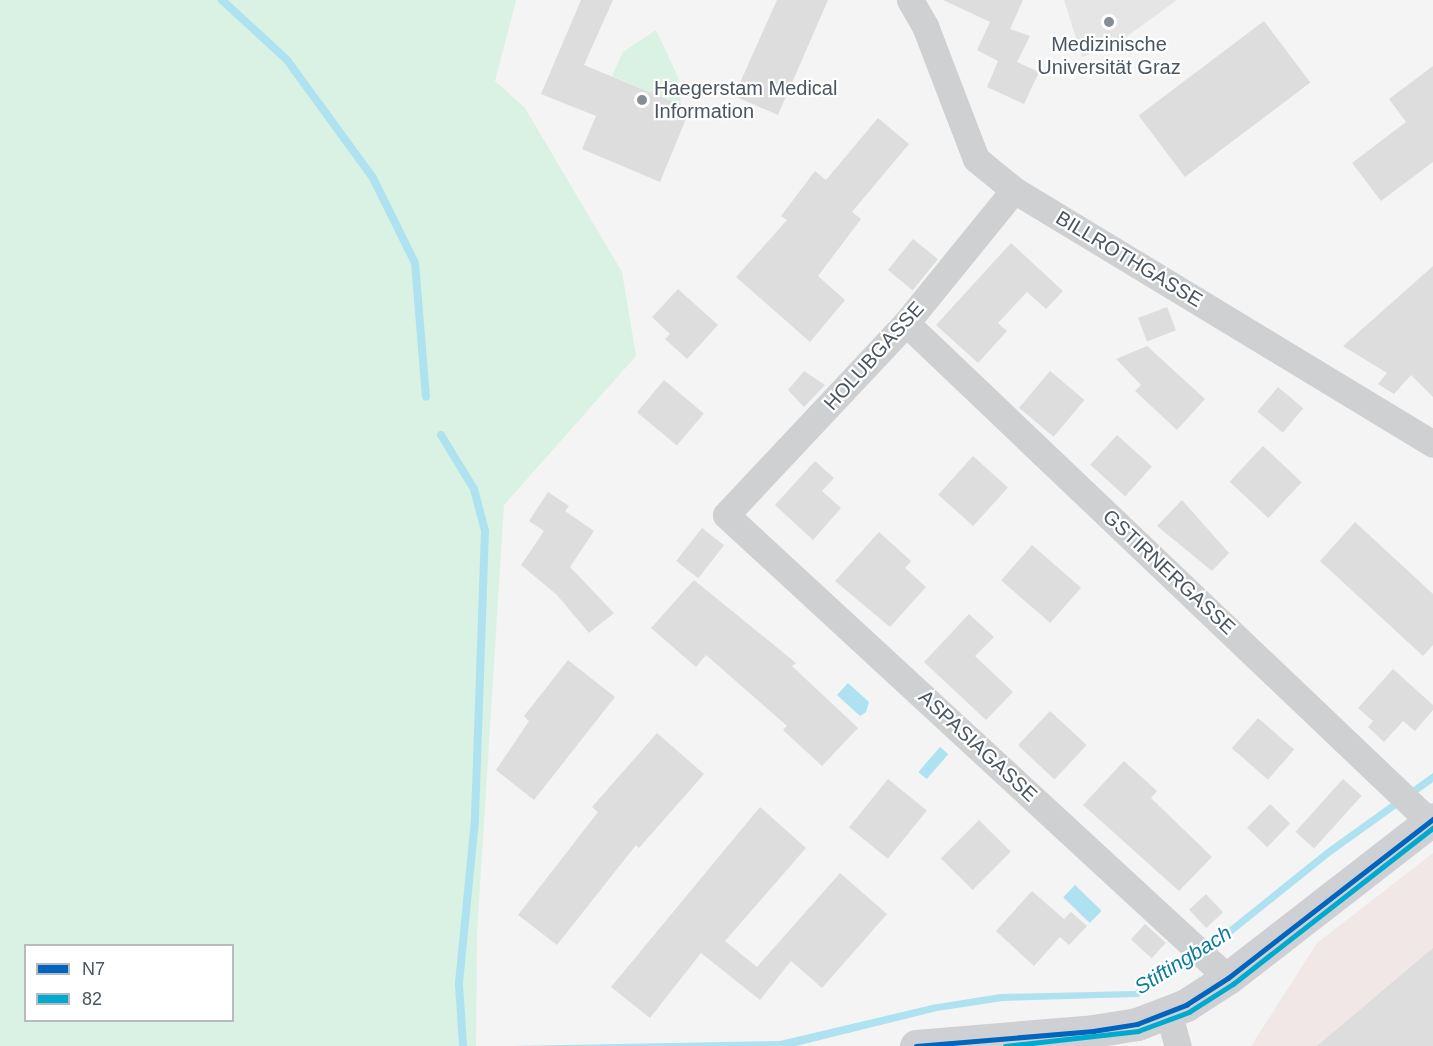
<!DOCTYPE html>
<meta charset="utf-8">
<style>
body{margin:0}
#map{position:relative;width:1433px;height:1046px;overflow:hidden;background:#f4f4f4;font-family:Helvetica,sans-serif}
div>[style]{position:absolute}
.education>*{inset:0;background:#e6e5e6}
.medical>*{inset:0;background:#f1e7e6}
.green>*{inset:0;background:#d9f2e3}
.water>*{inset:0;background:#aee2f0;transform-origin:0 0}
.stream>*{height:8px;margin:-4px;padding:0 4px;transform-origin:4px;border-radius:4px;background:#aee2f0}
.building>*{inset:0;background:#ddddde;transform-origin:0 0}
.street>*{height:27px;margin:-13.5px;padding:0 13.5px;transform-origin:13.5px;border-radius:13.5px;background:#ced0d2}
.secondary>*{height:33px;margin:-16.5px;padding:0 16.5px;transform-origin:16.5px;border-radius:16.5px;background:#ced0d4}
.bus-1>*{height:4.5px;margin:-2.25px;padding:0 2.25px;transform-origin:2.25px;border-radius:2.25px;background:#0065bd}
.bus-2>*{height:4.5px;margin:-2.25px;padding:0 2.25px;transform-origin:2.25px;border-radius:2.25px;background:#00a9ce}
.dots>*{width:16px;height:16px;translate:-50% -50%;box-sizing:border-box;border:3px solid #fff;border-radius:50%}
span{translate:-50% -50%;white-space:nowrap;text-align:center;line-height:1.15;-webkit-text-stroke:4.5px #fff;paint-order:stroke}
.poi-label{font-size:20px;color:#4a5661}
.left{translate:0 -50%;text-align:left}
.street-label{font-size:20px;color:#4a5661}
.water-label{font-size:21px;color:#0c7c9b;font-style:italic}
.legend{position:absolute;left:24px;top:944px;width:210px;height:78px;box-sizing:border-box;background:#fff;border:2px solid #b7bbc0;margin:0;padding:8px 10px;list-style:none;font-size:18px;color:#4a5661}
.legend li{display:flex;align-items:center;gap:12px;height:30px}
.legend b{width:30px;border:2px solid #b7bbc0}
</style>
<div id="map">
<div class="education">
<i style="clip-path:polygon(1064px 0,1177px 0,1115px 45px,1082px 57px)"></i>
</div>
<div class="medical">
<i style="clip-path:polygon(1433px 853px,1433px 1046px,1251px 1046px,1317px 943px)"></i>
</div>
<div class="green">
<i style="clip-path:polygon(evenodd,0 0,516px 0,495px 81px,525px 108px,622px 272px,636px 356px,504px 505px,477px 933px,476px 1046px,0 1046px,0 0,26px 946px,232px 946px,232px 1020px,26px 1020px,26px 946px)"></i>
<i style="clip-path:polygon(656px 30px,678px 77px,681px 106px,612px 76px,623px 52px)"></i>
</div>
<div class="water">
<i style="clip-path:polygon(848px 683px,869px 702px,866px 712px,860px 716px,837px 695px)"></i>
<i style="left:940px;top:747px;width:11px;height:33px;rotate:41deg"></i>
<i style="clip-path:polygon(1433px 773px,1433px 782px,1331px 855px,1225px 940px,1138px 997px,1003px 1001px,937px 1011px,796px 1046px,511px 1046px,780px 1041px,932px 1005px,1000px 994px,1135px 991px,1215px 939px,1327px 849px)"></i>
<i style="left:1075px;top:885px;width:37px;height:17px;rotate:44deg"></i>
</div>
<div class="stream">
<i style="left:222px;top:0;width:88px;rotate:42.7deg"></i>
<i style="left:287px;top:60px;width:146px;rotate:53.9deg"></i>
<i style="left:373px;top:178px;width:95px;rotate:63.7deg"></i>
<i style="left:415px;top:263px;width:134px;rotate:85.3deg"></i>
<i style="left:441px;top:435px;width:63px;rotate:58.6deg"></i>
<i style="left:474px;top:489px;width:43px;rotate:75.3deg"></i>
<i style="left:485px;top:531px;width:289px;rotate:92deg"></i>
<i style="left:475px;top:820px;width:165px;rotate:95.6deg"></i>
<i style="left:459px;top:984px;width:62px;rotate:86.3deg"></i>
</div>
<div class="building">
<i style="clip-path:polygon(581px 0,613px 0,584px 65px,690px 109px,660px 182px,582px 149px,596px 116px,541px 94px)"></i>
<i style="clip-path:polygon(777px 0,828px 0,778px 115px,734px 96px)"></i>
<i style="clip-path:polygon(943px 0,1023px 0,1010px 29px,1030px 36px,1017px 62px,1039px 72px,1024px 104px,987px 87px,998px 61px,977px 50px,990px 22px)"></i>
<i style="left:1264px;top:21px;width:77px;height:157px;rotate:53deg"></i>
<i style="clip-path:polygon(1433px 66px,1433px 162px,1381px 201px,1352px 163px,1406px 122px,1389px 99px)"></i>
<i style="clip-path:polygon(878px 118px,909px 144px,852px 212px,861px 219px,818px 276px,845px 300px,810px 342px,736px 277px,787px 220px,781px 216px,815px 171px,826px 180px)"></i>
<i style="left:913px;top:239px;width:32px;height:40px;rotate:39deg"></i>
<i style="clip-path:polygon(1011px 243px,1063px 291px,1046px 309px,1027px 292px,998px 323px,1007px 331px,978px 363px,936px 325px)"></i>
<i style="clip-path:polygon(1433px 266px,1433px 397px,1411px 375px,1394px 394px,1378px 384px,1387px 373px,1343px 346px)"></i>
<i style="clip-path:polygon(678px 289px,718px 325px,687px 359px,665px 339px,670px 334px,652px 317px)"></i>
<i style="left:1167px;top:307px;width:25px;height:31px;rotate:69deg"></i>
<i style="clip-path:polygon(1147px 346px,1205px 399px,1177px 430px,1135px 391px,1141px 385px,1116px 359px)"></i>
<i style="clip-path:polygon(804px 371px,825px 385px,804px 407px,788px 390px)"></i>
<i style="left:1050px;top:371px;width:45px;height:48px;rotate:40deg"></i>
<i style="left:664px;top:380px;width:52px;height:42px;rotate:40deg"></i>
<i style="left:1278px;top:387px;width:33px;height:32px;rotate:40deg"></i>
<i style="left:1117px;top:435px;width:47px;height:40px;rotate:42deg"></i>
<i style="left:1263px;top:446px;width:53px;height:49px;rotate:43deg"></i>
<i style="left:973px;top:456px;width:47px;height:52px;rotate:42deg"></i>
<i style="clip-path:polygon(815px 461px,834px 478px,822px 491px,841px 508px,813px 540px,775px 505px)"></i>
<i style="clip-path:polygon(548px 492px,569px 506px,565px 511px,594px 531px,570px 567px,614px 613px,589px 633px,557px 595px,521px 565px,544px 531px,529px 521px)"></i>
<i style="clip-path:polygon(1182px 500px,1229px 553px,1212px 571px,1157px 526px)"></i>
<i style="clip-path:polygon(1355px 522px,1433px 594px,1433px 645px,1423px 656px,1320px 561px)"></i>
<i style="left:702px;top:528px;width:28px;height:42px;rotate:38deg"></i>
<i style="clip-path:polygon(879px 532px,911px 561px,905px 568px,926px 587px,890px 627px,835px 581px)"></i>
<i style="left:1032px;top:545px;width:65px;height:47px;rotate:41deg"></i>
<i style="clip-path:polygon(694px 580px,796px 663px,792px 666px,858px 728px,822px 766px,783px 730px,787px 726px,706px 655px,696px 667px,651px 628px)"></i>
<i style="clip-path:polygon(969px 614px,994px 637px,975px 656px,1013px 692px,986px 720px,924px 662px)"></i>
<i style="clip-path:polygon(568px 660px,615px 697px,534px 800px,496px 770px,529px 721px,524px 716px)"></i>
<i style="clip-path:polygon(1393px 669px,1433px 705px,1433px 710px,1415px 731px,1403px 721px,1384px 742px,1368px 727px,1373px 721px,1358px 708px)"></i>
<i style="left:1050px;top:711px;width:50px;height:47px;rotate:43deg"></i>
<i style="left:1258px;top:718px;width:48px;height:40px;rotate:41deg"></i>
<i style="clip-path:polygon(657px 733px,704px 774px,639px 848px,636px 845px,557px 945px,518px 915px,598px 812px,592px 807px)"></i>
<i style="clip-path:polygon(1124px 761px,1157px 791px,1151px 798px,1212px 857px,1179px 891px,1083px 805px)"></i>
<i style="left:888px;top:779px;width:50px;height:62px;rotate:39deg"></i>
<i style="left:1343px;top:779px;width:25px;height:71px;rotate:42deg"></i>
<i style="left:1270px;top:804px;width:28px;height:33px;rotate:44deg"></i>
<i style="clip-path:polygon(760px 807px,806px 848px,725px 941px,757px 967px,840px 873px,887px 914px,822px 988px,791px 961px,760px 1000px,701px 953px,650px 1018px,611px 987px)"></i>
<i style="left:979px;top:820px;width:45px;height:54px;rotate:45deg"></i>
<i style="clip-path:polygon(1032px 891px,1064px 919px,1071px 912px,1087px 926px,1069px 945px,1060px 937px,1034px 966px,996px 931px)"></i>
<i style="left:1206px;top:894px;width:25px;height:23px;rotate:47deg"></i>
<i style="left:1145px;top:924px;width:28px;height:21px;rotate:42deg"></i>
<i style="clip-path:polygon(1433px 948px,1433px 1046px,1317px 1046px)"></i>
</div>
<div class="street">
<i style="left:910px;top:0;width:30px;rotate:60deg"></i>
<i style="left:925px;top:26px;width:142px;rotate:69deg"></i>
<i style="left:976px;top:159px;width:49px;rotate:39.2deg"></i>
<i style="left:1014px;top:190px;width:490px;rotate:31.2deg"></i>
<i style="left:1014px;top:190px;width:171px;rotate:129.1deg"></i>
<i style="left:906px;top:323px;width:263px;rotate:133.2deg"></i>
<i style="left:726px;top:515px;width:683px;rotate:42.69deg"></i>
<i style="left:906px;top:323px;width:724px;rotate:43.6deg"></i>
<i style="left:1168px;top:1012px;width:35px;rotate:74deg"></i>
</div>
<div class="secondary">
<i style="left:916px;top:1046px;width:178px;rotate:-4.8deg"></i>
<i style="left:1093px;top:1031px;width:45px;rotate:-9deg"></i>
<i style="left:1137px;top:1024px;width:53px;rotate:-21.2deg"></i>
<i style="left:1186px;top:1005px;width:50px;rotate:-32.7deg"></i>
<i style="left:1228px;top:978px;width:259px;rotate:-37.8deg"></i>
</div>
<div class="bus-1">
<i style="left:916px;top:1046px;width:178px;rotate:-4.8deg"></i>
<i style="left:1093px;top:1031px;width:45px;rotate:-9deg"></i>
<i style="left:1137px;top:1024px;width:53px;rotate:-21.2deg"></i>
<i style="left:1186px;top:1005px;width:50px;rotate:-32.7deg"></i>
<i style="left:1228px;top:978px;width:259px;rotate:-37.8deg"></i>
</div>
<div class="bus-2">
<i style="left:1005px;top:1046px;width:134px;rotate:-6.4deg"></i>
<i style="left:1138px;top:1031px;width:54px;rotate:-20.4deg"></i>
<i style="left:1189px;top:1012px;width:52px;rotate:-32.5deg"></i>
<i style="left:1233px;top:984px;width:254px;rotate:-38deg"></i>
</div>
<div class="dots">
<i style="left:1109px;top:22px;background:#868d94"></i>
<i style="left:642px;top:100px;background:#868d94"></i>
</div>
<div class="poi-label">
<span style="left:1109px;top:56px">Medizinische<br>Universität Graz</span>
<span class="left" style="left:654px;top:100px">Haegerstam Medical<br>Information</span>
</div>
<div class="street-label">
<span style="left:1129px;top:259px;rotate:31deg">BILLROTHGASSE</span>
<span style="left:874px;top:356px;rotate:-48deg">HOLUBGASSE</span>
<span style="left:1169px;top:572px;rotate:43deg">GSTIRNERGASSE</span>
<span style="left:978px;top:746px;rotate:43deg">ASPASIAGASSE</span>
</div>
<div class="water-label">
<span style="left:1183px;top:960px;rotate:-32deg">Stiftingbach</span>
</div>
<ul class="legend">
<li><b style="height:8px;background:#0065bd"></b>N7</li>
<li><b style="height:8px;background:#00a9ce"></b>82</li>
</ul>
</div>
